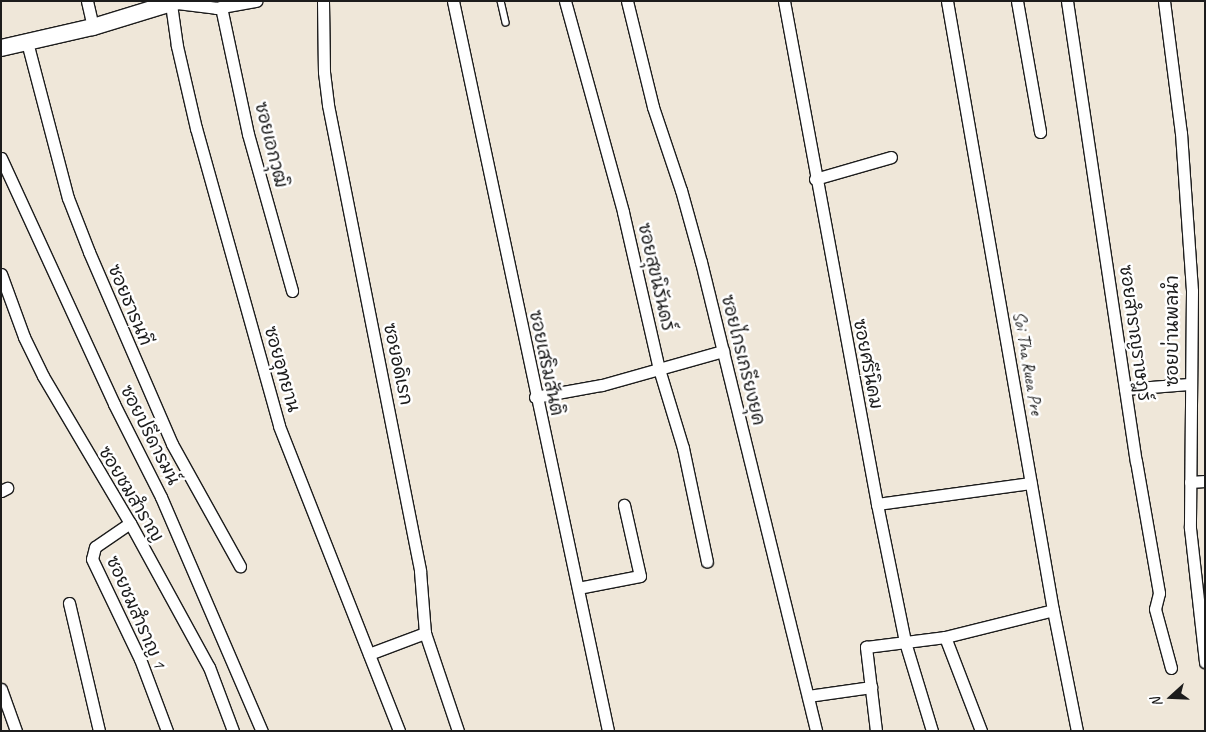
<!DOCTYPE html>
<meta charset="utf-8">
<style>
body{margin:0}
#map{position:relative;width:1206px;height:732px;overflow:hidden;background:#efe7d9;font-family:Caveat,"Playpen Sans Thai",sans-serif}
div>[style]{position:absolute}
.roads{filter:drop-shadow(1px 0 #1c1c1c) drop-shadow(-1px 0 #1c1c1c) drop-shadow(0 1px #1c1c1c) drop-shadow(0 -1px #1c1c1c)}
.lane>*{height:5.5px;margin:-2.75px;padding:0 2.75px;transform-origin:2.75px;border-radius:2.75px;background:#fff}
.street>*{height:11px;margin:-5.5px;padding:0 5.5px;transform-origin:5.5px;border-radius:5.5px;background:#fff}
.secondary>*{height:16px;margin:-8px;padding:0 8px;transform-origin:8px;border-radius:8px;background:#fff}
span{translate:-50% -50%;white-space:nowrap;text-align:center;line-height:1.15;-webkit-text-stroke:5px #fff;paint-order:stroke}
.street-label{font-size:18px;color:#1c1c1c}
.frame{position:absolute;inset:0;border:2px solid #1c1c1c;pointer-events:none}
.north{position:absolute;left:1146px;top:672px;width:50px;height:50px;-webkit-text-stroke:4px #fff;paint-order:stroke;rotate:250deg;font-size:14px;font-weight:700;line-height:20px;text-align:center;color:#1c1c1c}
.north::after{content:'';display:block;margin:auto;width:18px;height:22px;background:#1c1c1c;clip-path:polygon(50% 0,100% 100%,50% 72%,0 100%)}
</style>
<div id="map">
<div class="roads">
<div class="lane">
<i style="left:501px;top:1px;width:22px;rotate:77deg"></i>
</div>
<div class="street">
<i style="left:87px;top:1px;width:27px;rotate:77deg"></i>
<i style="left:323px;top:1px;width:71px;rotate:89.2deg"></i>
<i style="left:324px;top:72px;width:33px;rotate:83deg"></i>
<i style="left:328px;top:105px;width:475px;rotate:78.8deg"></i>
<i style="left:420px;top:571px;width:62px;rotate:85.4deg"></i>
<i style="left:425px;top:633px;width:103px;rotate:71.4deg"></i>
<i style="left:453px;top:1px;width:746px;rotate:78.01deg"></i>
<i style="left:565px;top:1px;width:219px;rotate:74.6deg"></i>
<i style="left:623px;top:212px;width:161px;rotate:77.1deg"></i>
<i style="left:659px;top:369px;width:83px;rotate:73.1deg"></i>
<i style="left:683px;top:448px;width:116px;rotate:78.1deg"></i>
<i style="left:627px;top:1px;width:109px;rotate:76.2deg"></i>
<i style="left:653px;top:107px;width:88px;rotate:71.4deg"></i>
<i style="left:681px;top:190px;width:75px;rotate:74.5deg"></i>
<i style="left:701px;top:262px;width:483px;rotate:76.2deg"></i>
<i style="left:784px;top:1px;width:512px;rotate:79.52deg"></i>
<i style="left:877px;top:504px;width:141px;rotate:78.5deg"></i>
<i style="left:905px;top:642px;width:93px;rotate:73.1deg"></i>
<i style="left:947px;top:1px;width:618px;rotate:80.13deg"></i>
<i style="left:1053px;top:610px;width:123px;rotate:78.8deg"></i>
<i style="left:1017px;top:1px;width:133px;rotate:80deg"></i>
<i style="left:1067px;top:1px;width:465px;rotate:81.5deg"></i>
<i style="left:1136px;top:461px;width:134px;rotate:80.1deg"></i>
<i style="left:1159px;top:593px;width:16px;rotate:104deg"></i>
<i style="left:1155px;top:609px;width:61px;rotate:74.8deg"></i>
<i style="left:1164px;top:1px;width:133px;rotate:82.7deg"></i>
<i style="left:1181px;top:133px;width:158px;rotate:86deg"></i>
<i style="left:1192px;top:291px;width:237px;rotate:90.5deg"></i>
<i style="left:1190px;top:528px;width:135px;rotate:83.6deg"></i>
<i style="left:177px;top:3px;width:39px;rotate:7deg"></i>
<i style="left:216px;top:8px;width:41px;rotate:-9.9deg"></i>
<i style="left:171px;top:4px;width:42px;rotate:81.9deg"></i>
<i style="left:177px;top:46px;width:84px;rotate:77deg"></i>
<i style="left:196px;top:128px;width:309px;rotate:74.4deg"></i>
<i style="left:279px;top:426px;width:328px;rotate:68.5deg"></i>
<i style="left:221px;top:7px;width:130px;rotate:78deg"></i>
<i style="left:248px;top:134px;width:163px;rotate:74.3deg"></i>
<i style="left:27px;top:42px;width:161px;rotate:75.3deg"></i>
<i style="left:68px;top:198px;width:58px;rotate:68.7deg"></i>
<i style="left:89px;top:252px;width:209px;rotate:66.6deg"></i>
<i style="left:172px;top:444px;width:140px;rotate:60.9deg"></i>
<i style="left:1px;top:158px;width:271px;rotate:65.3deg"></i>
<i style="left:114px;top:404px;width:104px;rotate:63.2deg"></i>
<i style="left:161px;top:497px;width:255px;rotate:66.7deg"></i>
<i style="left:815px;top:179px;width:79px;rotate:-16.1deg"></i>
<i style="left:1px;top:274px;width:67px;rotate:69.9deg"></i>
<i style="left:24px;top:337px;width:43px;rotate:64deg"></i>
<i style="left:43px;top:376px;width:171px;rotate:59.4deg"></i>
<i style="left:130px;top:523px;width:164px;rotate:61.3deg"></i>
<i style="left:209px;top:667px;width:68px;rotate:69.4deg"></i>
<i style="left:1125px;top:389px;width:64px;rotate:-4.5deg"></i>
<i style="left:535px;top:397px;width:68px;rotate:-10.2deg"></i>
<i style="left:602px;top:385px;width:126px;rotate:-15.7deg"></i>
<i style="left:1190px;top:482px;width:15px;rotate:-4deg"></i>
<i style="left:1px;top:491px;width:7px;rotate:-27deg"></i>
<i style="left:877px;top:504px;width:155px;rotate:-7.8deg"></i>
<i style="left:130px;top:523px;width:42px;rotate:145.6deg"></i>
<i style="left:95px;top:547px;width:12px;rotate:104deg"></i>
<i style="left:92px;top:559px;width:111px;rotate:64.4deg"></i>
<i style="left:140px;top:659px;width:77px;rotate:69.4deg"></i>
<i style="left:578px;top:588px;width:63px;rotate:-11deg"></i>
<i style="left:640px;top:576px;width:73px;rotate:-102.7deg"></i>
<i style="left:69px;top:603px;width:131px;rotate:76.8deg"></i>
<i style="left:945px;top:637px;width:101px;rotate:69deg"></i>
<i style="left:369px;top:654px;width:60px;rotate:-20.6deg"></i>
<i style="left:1px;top:689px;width:45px;rotate:70.3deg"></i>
<i style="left:808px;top:696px;width:64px;rotate:-8.1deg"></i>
<i style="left:876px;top:731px;width:85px;rotate:-96.8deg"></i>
<i style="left:866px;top:647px;width:80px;rotate:-7.2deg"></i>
<i style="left:945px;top:637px;width:111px;rotate:-14deg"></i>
</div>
<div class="secondary">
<i style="left:1px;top:48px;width:94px;rotate:-12.9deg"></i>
<i style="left:93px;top:27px;width:89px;rotate:-17deg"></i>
</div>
</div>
<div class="street-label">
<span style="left:271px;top:145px;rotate:76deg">ซอยเอกวุฒิ</span>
<span style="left:656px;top:277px;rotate:77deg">ซอยสุขนิรันดร์</span>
<span style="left:130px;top:305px;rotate:67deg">ซอยธารนที</span>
<span style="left:1172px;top:331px;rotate:-90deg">ซอยบ่านพลนำ</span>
<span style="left:1135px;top:333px;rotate:82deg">ซอยสำราญราษฎร์</span>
<span style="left:743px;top:360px;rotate:76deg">ซอยไกรเกรียงยุค</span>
<span style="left:546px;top:363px;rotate:78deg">ซอยเสริมสันติ</span>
<span style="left:1028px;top:363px;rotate:80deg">Soi Tha Ruea Pre</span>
<span style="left:398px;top:364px;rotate:78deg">ซอยอดิเรก</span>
<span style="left:868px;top:364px;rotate:79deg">ซอยศรีนิคม</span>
<span style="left:282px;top:369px;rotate:74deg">ซอยอุทยาน</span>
<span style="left:150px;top:435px;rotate:63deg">ซอยปรีดารมน์</span>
<span style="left:131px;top:494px;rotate:59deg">ซอยชมสำราญ</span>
<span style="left:136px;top:612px;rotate:66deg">ซอยชมสำราญ 1</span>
</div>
<div class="frame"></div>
<div class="north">N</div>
</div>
